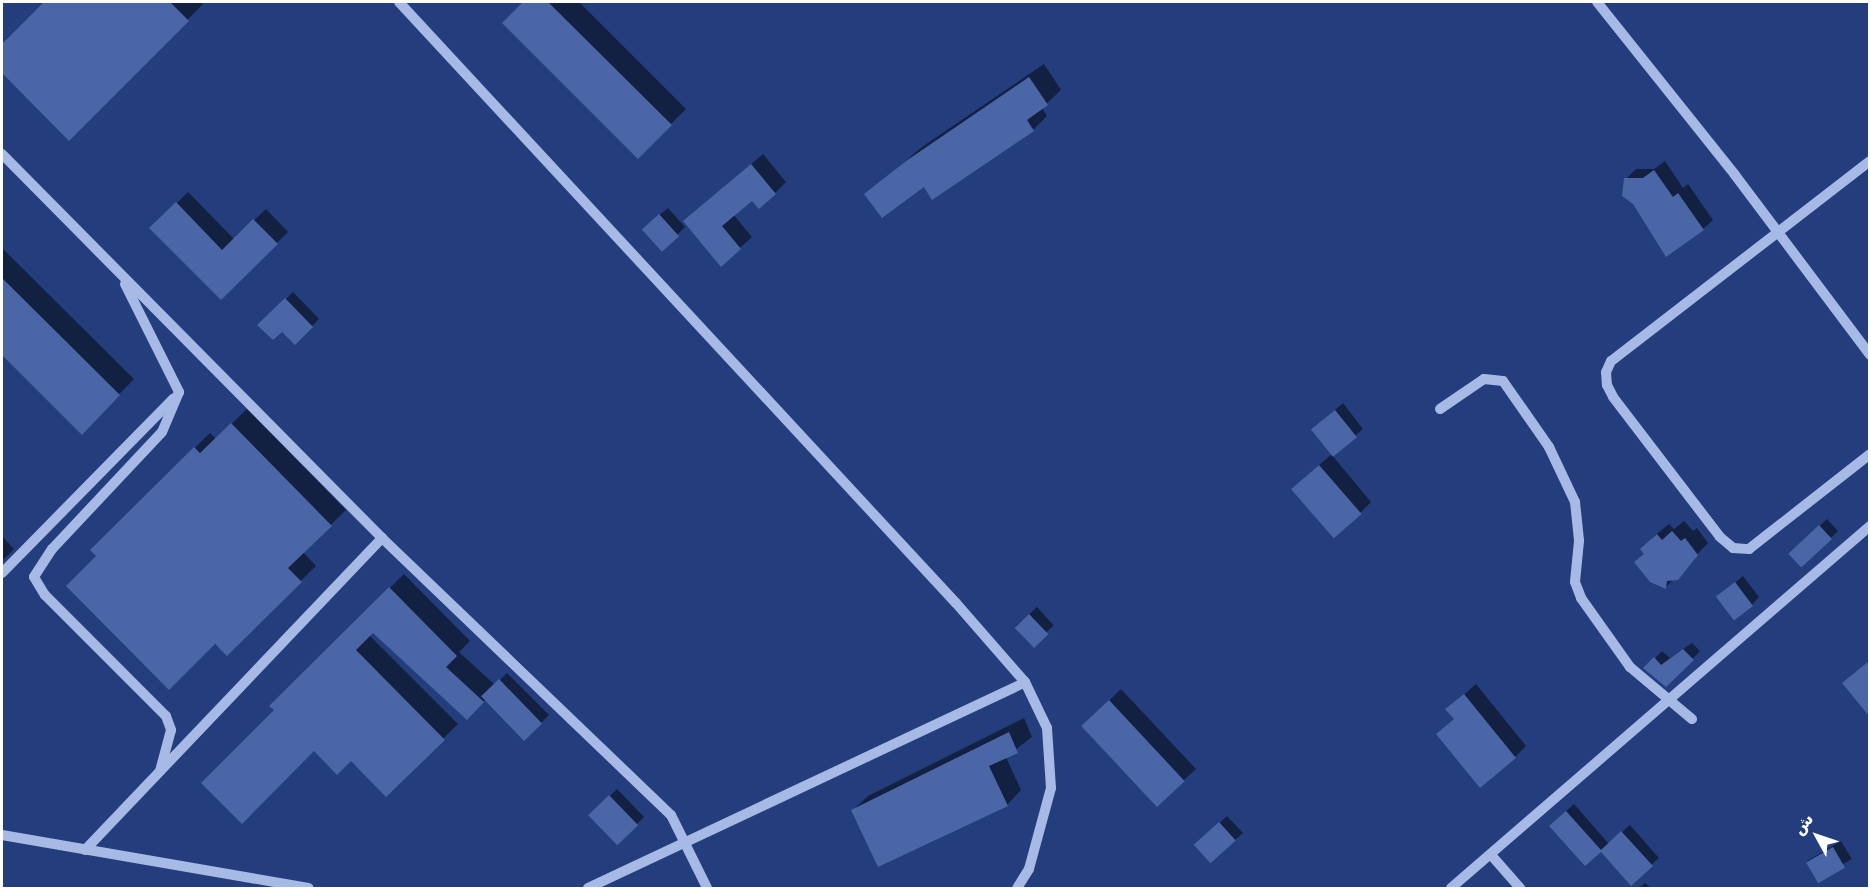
<!DOCTYPE html>
<meta charset="utf-8">
<style>
body{margin:0}
#map{position:relative;width:1871px;height:890px;overflow:hidden;background:#233d7d;font-family:"DejaVu Sans",Vazirmatn,sans-serif}
div>[style]{position:absolute}
.shadow>*{inset:0;background:#0007;transform-origin:0 0}
.building>*{inset:0;background:#4b66a6;transform-origin:0 0}
.minor>*{height:10px;margin:-5px;padding:0 5px;transform-origin:5px;border-radius:5px;background:#a7bae6}
span{translate:-50% -50%;white-space:nowrap;text-align:center;line-height:1.15;-webkit-text-stroke:5px #233d7d;paint-order:stroke}
.frame{position:absolute;inset:0;border:3px solid #fff;pointer-events:none}
.north{position:absolute;left:1787px;top:806px;width:60px;height:60px;-webkit-text-stroke:4px #233d7d;paint-order:stroke;rotate:310deg;font-size:16px;font-weight:700;line-height:24px;text-align:center;color:#fff}
.north::after{content:'';display:block;margin:auto;width:21px;height:27px;background:#fff;clip-path:polygon(50% 0,100% 100%,50% 72%,0 100%)}
</style>
<div id="map">
<div class="shadow">
<i style="clip-path:polygon(46px 2px,200px 2px,203px 4px,69px 139px,2px 71px,2px 46px)"></i>
<i style="clip-path:polygon(525px 2px,579px 2px,686px 109px,638px 157px,504px 23px)"></i>
<i style="clip-path:polygon(1044px 64px,1061px 90px,1042px 108px,1047px 116px,1033px 130px,924px 185px,866px 195px,922px 147px)"></i>
<i style="clip-path:polygon(763px 154px,786px 182px,775px 193px,752px 199px,733px 214px,752px 237px,721px 265px,685px 221px)"></i>
<i style="clip-path:polygon(1665px 161px,1683px 188px,1688px 184px,1713px 220px,1703px 229px,1626px 179px,1636px 169px,1654px 169px)"></i>
<i style="clip-path:polygon(188px 192px,234px 239px,266px 209px,288px 232px,221px 298px,151px 228px)"></i>
<i style="clip-path:polygon(668px 208px,685px 227px,677px 235px,651px 222px)"></i>
<i style="clip-path:polygon(2px 248px,134px 379px,82px 432px,2px 353px)"></i>
<i style="clip-path:polygon(293px 292px,319px 319px,295px 343px,282px 329px,260px 325px)"></i>
<i style="clip-path:polygon(1343px 403px,1363px 429px,1332px 455px,1371px 502px,1360px 513px,1304px 478px,1332px 454px,1313px 429px)"></i>
<i style="clip-path:polygon(247px 409px,346px 510px,303px 552px,316px 566px,227px 654px,92px 550px,210px 433px,216px 439px)"></i>
<i style="clip-path:polygon(1827px 519px,1838px 531px,1831px 538px,1797px 547px)"></i>
<i style="clip-path:polygon(1684px 521px,1693px 531px,1697px 528px,1708px 543px,1666px 587px,1646px 553px,1653px 537px,1669px 524px,1674px 529px)"></i>
<i style="clip-path:polygon(2px 536px,14px 549px,2px 561px)"></i>
<i style="clip-path:polygon(404px 574px,470px 641px,459px 652px,495px 685px,507px 673px,549px 715px,525px 739px,486px 699px,467px 718px,373px 631px,369px 635px,458px 724px,386px 795px,351px 759px,271px 706px)"></i>
<i style="clip-path:polygon(1743px 576px,1759px 597px,1752px 605px,1718px 597px)"></i>
<i style="left:1037px;top:607px;width:25px;height:29px;rotate:48deg"></i>
<i style="clip-path:polygon(1692px 643px,1700px 651px,1666px 685px,1645px 668px,1662px 651px,1670px 658px)"></i>
<i style="clip-path:polygon(1870px 661px,1870px 714px,1844px 683px)"></i>
<i style="clip-path:polygon(1476px 684px,1526px 746px,1515px 757px,1438px 734px,1455px 718px,1448px 709px)"></i>
<i style="clip-path:polygon(1121px 689px,1196px 769px,1184px 780px,1083px 726px)"></i>
<i style="clip-path:polygon(1024px 718px,1032px 737px,1006px 757px,1021px 790px,1007px 805px,853px 810px,868px 796px)"></i>
<i style="left:617px;top:789px;width:39px;height:37px;rotate:46deg"></i>
<i style="clip-path:polygon(1574px 804px,1609px 844px,1630px 825px,1659px 858px,1651px 865px,1601px 850px,1558px 819px)"></i>
<i style="clip-path:polygon(1227px 816px,1243px 833px,1235px 840px,1203px 838px)"></i>
<i style="left:1841px;top:841px;width:21px;height:40px;rotate:59deg"></i>
<i style="clip-path:polygon(1645px 883px,1651px 888px,1639px 888px)"></i>
</div>
<div class="building">
<i style="clip-path:polygon(44px 2px,170px 2px,189px 21px,69px 141px,2px 73px,2px 44px)"></i>
<i style="clip-path:polygon(523px 2px,548px 2px,672px 125px,638px 159px,502px 23px)"></i>
<i style="clip-path:polygon(1029px 77px,1048px 105px,1027px 120px,1034px 131px,932px 200px,924px 187px,882px 218px,864px 194px,906px 161px)"></i>
<i style="clip-path:polygon(751px 164px,776px 194px,759px 209px,752px 201px,722px 226px,741px 249px,721px 267px,683px 221px)"></i>
<i style="clip-path:polygon(1654px 170px,1673px 197px,1678px 193px,1704px 230px,1666px 257px,1633px 204px,1622px 196px,1624px 178px,1643px 178px)"></i>
<i style="clip-path:polygon(176px 202px,222px 250px,253px 219px,278px 244px,221px 300px,149px 228px)"></i>
<i style="left:659px;top:214px;width:30px;height:23px;rotate:48deg"></i>
<i style="clip-path:polygon(2px 278px,120px 395px,82px 435px,2px 355px)"></i>
<i style="clip-path:polygon(285px 298px,313px 327px,295px 345px,282px 332px,273px 340px,257px 325px)"></i>
<i style="left:1335px;top:410px;width:35px;height:31px;rotate:51deg"></i>
<i style="clip-path:polygon(231px 423px,332px 526px,288px 568px,302px 582px,227px 656px,215px 644px,169px 690px,66px 586px,96px 556px,90px 550px,194px 447px,200px 453px)"></i>
<i style="left:1319px;top:465px;width:65px;height:37px;rotate:49deg"></i>
<i style="left:1819px;top:525px;width:19px;height:42px;rotate:47deg"></i>
<i style="clip-path:polygon(1672px 531px,1681px 541px,1685px 538px,1698px 555px,1678px 580px,1667px 581px,1666px 589px,1650px 582px,1634px 562px,1644px 554px,1640px 549px,1657px 534px,1662px 540px)"></i>
<i style="left:1735px;top:582px;width:30px;height:24px;rotate:53deg"></i>
<i style="clip-path:polygon(389px 587px,457px 656px,446px 667px,484px 702px,467px 720px,373px 633px,356px 650px,445px 740px,386px 797px,351px 761px,337px 775px,314px 751px,242px 824px,201px 783px,274px 710px,269px 706px)"></i>
<i style="left:1029px;top:614px;width:28px;height:20px;rotate:46deg"></i>
<i style="clip-path:polygon(1683px 649px,1694px 660px,1666px 687px,1643px 668px,1654px 657px,1661px 665px)"></i>
<i style="clip-path:polygon(1869px 661px,1869px 716px,1842px 683px)"></i>
<i style="left:499px;top:679px;width:62px;height:25px;rotate:46deg"></i>
<i style="clip-path:polygon(1464px 694px,1516px 758px,1480px 788px,1436px 734px,1454px 719px,1445px 709px)"></i>
<i style="left:1109px;top:700px;width:111px;height:38px;rotate:47deg"></i>
<i style="clip-path:polygon(1009px 732px,1018px 753px,989px 766px,1008px 806px,878px 867px,851px 810px)"></i>
<i style="left:609px;top:795px;width:42px;height:29px;rotate:46deg"></i>
<i style="clip-path:polygon(1566px 811px,1601px 850px,1621px 831px,1653px 866px,1631px 886px,1601px 852px,1585px 866px,1549px 826px)"></i>
<i style="left:1219px;top:822px;width:25px;height:34px;rotate:48deg"></i>
<i style="left:1833px;top:847px;width:24px;height:31px;rotate:60deg"></i>
</div>
<div class="minor">
<i style="left:399px;top:2px;width:819px;rotate:47.18deg"></i>
<i style="left:956px;top:603px;width:105px;rotate:48.9deg"></i>
<i style="left:1025px;top:682px;width:51px;rotate:64.4deg"></i>
<i style="left:1047px;top:728px;width:60px;rotate:86.2deg"></i>
<i style="left:1051px;top:788px;width:84px;rotate:105.2deg"></i>
<i style="left:1029px;top:869px;width:22px;rotate:122deg"></i>
<i style="left:1597px;top:2px;width:221px;rotate:51.4deg"></i>
<i style="left:1735px;top:175px;width:225px;rotate:53.1deg"></i>
<i style="left:2px;top:154px;width:540px;rotate:45.3deg"></i>
<i style="left:382px;top:538px;width:400px;rotate:43.8deg"></i>
<i style="left:671px;top:815px;width:81px;rotate:63.7deg"></i>
<i style="left:1870px;top:161px;width:327px;rotate:142.3deg"></i>
<i style="left:1611px;top:361px;width:12px;rotate:114deg"></i>
<i style="left:1606px;top:372px;width:13px;rotate:86deg"></i>
<i style="left:1607px;top:385px;width:13px;rotate:63deg"></i>
<i style="left:1613px;top:397px;width:176px;rotate:52.6deg"></i>
<i style="left:1720px;top:537px;width:17px;rotate:40deg"></i>
<i style="left:1733px;top:548px;width:16px;rotate:4deg"></i>
<i style="left:1749px;top:549px;width:154px;rotate:-38.1deg"></i>
<i style="left:125px;top:284px;width:121px;rotate:63.4deg"></i>
<i style="left:179px;top:392px;width:43px;rotate:113deg"></i>
<i style="left:162px;top:432px;width:161px;rotate:133.2deg"></i>
<i style="left:52px;top:549px;width:33px;rotate:123deg"></i>
<i style="left:34px;top:577px;width:21px;rotate:59deg"></i>
<i style="left:45px;top:595px;width:171px;rotate:45deg"></i>
<i style="left:166px;top:716px;width:15px;rotate:70deg"></i>
<i style="left:171px;top:730px;width:42px;rotate:105deg"></i>
<i style="left:1440px;top:409px;width:53px;rotate:-34.3deg"></i>
<i style="left:1484px;top:379px;width:19px;rotate:6deg"></i>
<i style="left:1503px;top:381px;width:80px;rotate:55.1deg"></i>
<i style="left:1549px;top:447px;width:61px;rotate:64.7deg"></i>
<i style="left:1575px;top:502px;width:39px;rotate:84deg"></i>
<i style="left:1579px;top:541px;width:41px;rotate:95.6deg"></i>
<i style="left:1575px;top:582px;width:17px;rotate:69deg"></i>
<i style="left:1581px;top:598px;width:85px;rotate:54.6deg"></i>
<i style="left:1630px;top:667px;width:81px;rotate:40deg"></i>
<i style="left:2px;top:573px;width:245px;rotate:-45.5deg"></i>
<i style="left:2px;top:835px;width:311px;rotate:9.8deg"></i>
<i style="left:85px;top:850px;width:431px;rotate:-46.4deg"></i>
<i style="left:1492px;top:856px;width:43px;rotate:48.8deg"></i>
<i style="left:588px;top:888px;width:483px;rotate:-25.2deg"></i>
<i style="left:1451px;top:888px;width:554px;rotate:-40.83deg"></i>
</div>
<div class="frame"></div>
<div class="north">ش</div>
</div>
